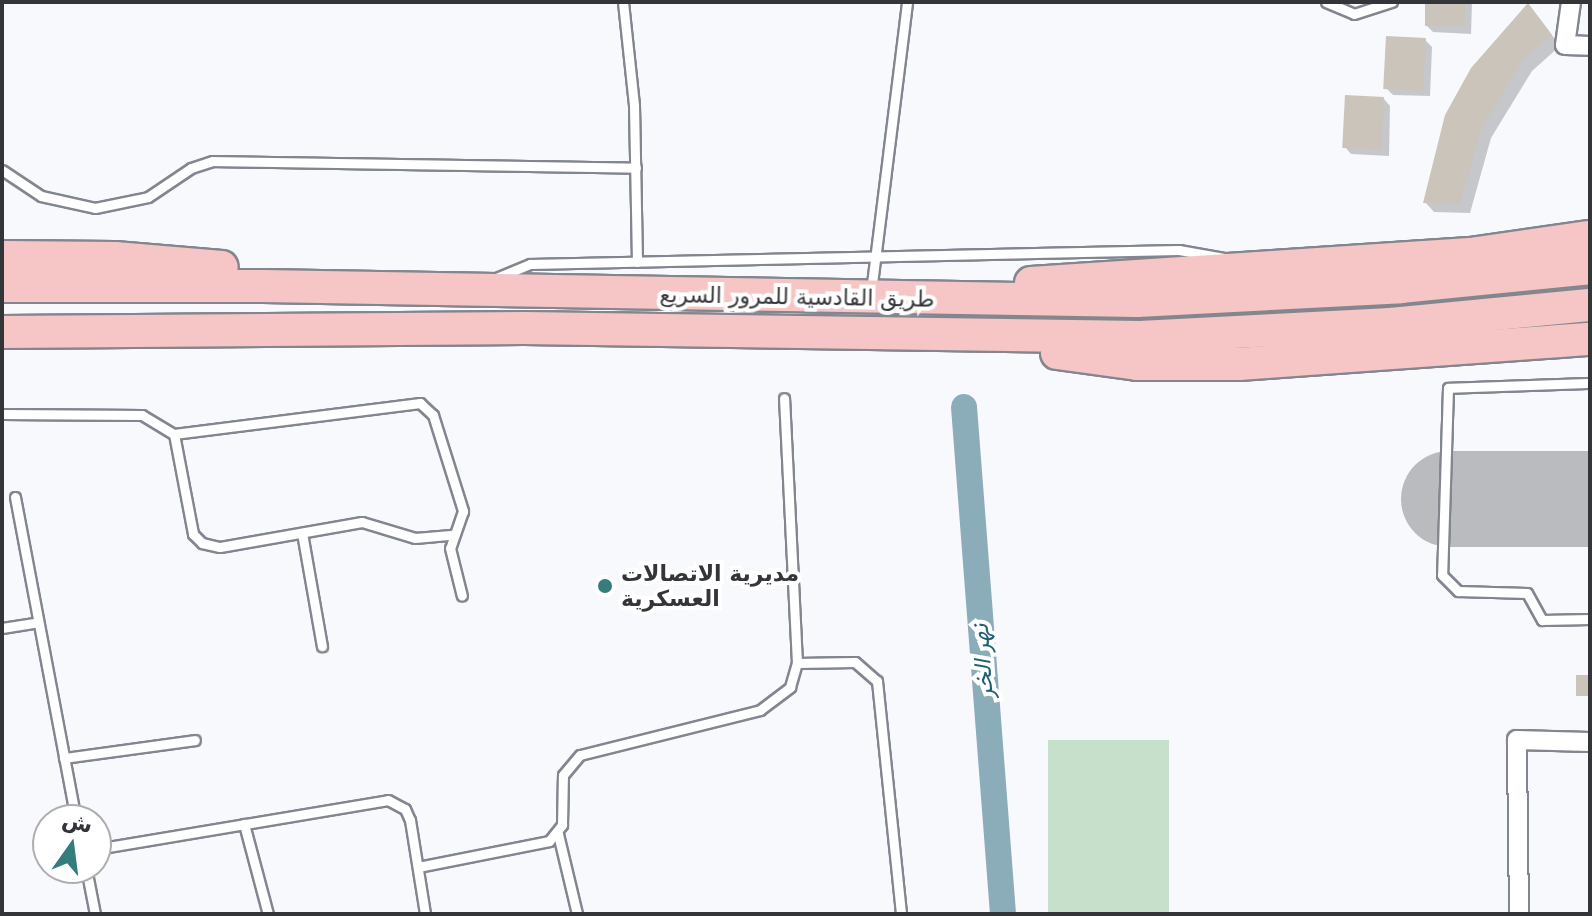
<!DOCTYPE html>
<meta charset="utf-8">
<style>
body{margin:0}
#map{position:relative;width:1592px;height:916px;overflow:hidden;background:#f8f9fd;font-family:"DejaVu Sans",Vazirmatn,sans-serif}
div>[style]{position:absolute}
.green>*{inset:0;background:#c6e0cb;transform-origin:0 0}
.shadow>*{inset:0;background:#0003}
.river>*{height:26px;margin:-13px;padding:0 13px;transform-origin:13px;border-radius:13px;background:#8badb9}
.runway>*{height:96px;margin:-48px;padding:0 48px;transform-origin:48px;border-radius:48px;background:#babbbf}
.building>*{inset:0;background:#cac4bb;transform-origin:0 0}
.roads{filter:drop-shadow(2px 0 #83868f) drop-shadow(-2px 0 #83868f) drop-shadow(0 2px #83868f) drop-shadow(0 -2px #83868f)}
.lane>*{height:9px;margin:-4.5px;padding:0 4.5px;transform-origin:4.5px;border-radius:4.5px;background:#fff}
.street>*{height:18px;margin:-9px;padding:0 9px;transform-origin:9px;border-radius:9px;background:#fff}
.highway>*{height:32px;margin:-16px;padding:0 16px;transform-origin:16px;border-radius:16px;background:#f5c6c5}
.dots>*{width:22px;height:22px;translate:-50% -50%;box-sizing:border-box;border:4px solid #fff;border-radius:50%}
span{translate:-50% -50%;white-space:nowrap;text-align:center;line-height:1.15;-webkit-text-stroke:8px #fff;paint-order:stroke}
.street-label{font-size:22px;color:#343539}
.poi-label{font-size:22px;color:#343539;font-weight:700}
.left{translate:0 -50%;text-align:left}
.water-label{font-size:24px;color:#1e5f72;font-style:italic}
.frame{position:absolute;inset:0;border:4px solid #343539;pointer-events:none}
.north{position:absolute;left:32px;top:804px;width:80px;height:80px;box-sizing:border-box;background:#fff;border:2px solid #aeaeb0;border-radius:50%;rotate:14deg;font-size:22px;font-weight:700;line-height:32px;text-align:center;color:#343539}
.north::after{content:'';display:block;margin:auto;width:28px;height:36px;background:#347d7d;clip-path:polygon(50% 0,100% 100%,50% 72%,0 100%)}
</style>
<div id="map">
<div class="green">
<i style="left:1048px;top:740px;width:121px;height:174px"></i>
</div>
<div class="shadow">
<i style="clip-path:polygon(1427px 2px,1472px 2px,1471px 34px,1433px 32px,1426px 25px)"></i>
<i style="clip-path:polygon(1537px 15px,1560px 46px,1532px 71px,1491px 138px,1470px 213px,1434px 212px,1425px 202px)"></i>
<i style="clip-path:polygon(1425px 40px,1432px 47px,1430px 96px,1393px 95px,1386px 88px)"></i>
<i style="clip-path:polygon(1384px 99px,1390px 106px,1389px 156px,1351px 154px,1345px 147px)"></i>
</div>
<div class="river">
<i style="left:964px;top:407px;width:508px;rotate:85.6deg"></i>
</div>
<div class="runway">
<i style="left:1449px;top:499px;width:141px"></i>
</div>
<div class="building">
<i style="left:1425px;top:2px;width:40px;height:24px"></i>
<i style="clip-path:polygon(1528px 3px,1552px 35px,1522px 61px,1482px 128px,1460px 204px,1423px 203px,1445px 115px,1471px 68px)"></i>
<i style="left:1386px;top:36px;width:40px;height:53px;rotate:3deg"></i>
<i style="left:1345px;top:95px;width:39px;height:53px;rotate:3deg"></i>
<i style="left:1590px;top:675px;width:21px;height:14px;rotate:90deg"></i>
</div>
<div class="roads">
<div class="lane">
<i style="left:623px;top:2px;width:104px;rotate:83.9deg"></i>
<i style="left:634px;top:105px;width:157px;rotate:88.9deg"></i>
<i style="left:1326px;top:2px;width:30px;rotate:23deg"></i>
<i style="left:1354px;top:14px;width:40px;rotate:-18deg"></i>
<i style="left:2px;top:170px;width:47px;rotate:33.7deg"></i>
<i style="left:41px;top:196px;width:55px;rotate:12.5deg"></i>
<i style="left:95px;top:208px;width:54px;rotate:-11.7deg"></i>
<i style="left:148px;top:197px;width:52px;rotate:-34deg"></i>
<i style="left:191px;top:168px;width:23px;rotate:-18deg"></i>
<i style="left:213px;top:161px;width:423px;rotate:0.9deg"></i>
<i style="left:489px;top:281px;width:44px;rotate:-22.5deg"></i>
<i style="left:530px;top:264px;width:649px;rotate:-1.24deg"></i>
<i style="left:1179px;top:250px;width:47px;rotate:9.9deg"></i>
<i style="left:871px;top:292px;width:292px;rotate:-82.9deg"></i>
<i style="left:1590px;top:383px;width:142px;rotate:178deg"></i>
<i style="left:1448px;top:388px;width:187px;rotate:91.8deg"></i>
<i style="left:1442px;top:575px;width:23px;rotate:45deg"></i>
<i style="left:1458px;top:591px;width:69px;rotate:1.7deg"></i>
<i style="left:1527px;top:593px;width:31px;rotate:61deg"></i>
<i style="left:1542px;top:620px;width:48px;rotate:-1.2deg"></i>
<i style="left:2px;top:414px;width:140px;rotate:0.4deg"></i>
<i style="left:142px;top:415px;width:37px;rotate:31deg"></i>
<i style="left:174px;top:434px;width:248px;rotate:-7.2deg"></i>
<i style="left:420px;top:403px;width:18px;rotate:43deg"></i>
<i style="left:433px;top:415px;width:101px;rotate:72.6deg"></i>
<i style="left:463px;top:511px;width:39px;rotate:109deg"></i>
<i style="left:450px;top:548px;width:49px;rotate:76deg"></i>
<i style="left:174px;top:434px;width:102px;rotate:79.2deg"></i>
<i style="left:193px;top:534px;width:13px;rotate:45deg"></i>
<i style="left:202px;top:543px;width:18px;rotate:13deg"></i>
<i style="left:220px;top:547px;width:144px;rotate:-10deg"></i>
<i style="left:362px;top:522px;width:55px;rotate:16.8deg"></i>
<i style="left:415px;top:538px;width:36px;rotate:-5deg"></i>
<i style="left:15px;top:497px;width:329px;rotate:79.3deg"></i>
<i style="left:302px;top:533px;width:115px;rotate:80deg"></i>
<i style="left:2px;top:628px;width:36px;rotate:-9deg"></i>
<i style="left:797px;top:663px;width:58px;rotate:-1deg"></i>
<i style="left:855px;top:662px;width:29px;rotate:41deg"></i>
<i style="left:877px;top:681px;width:234px;rotate:84.1deg"></i>
<i style="left:64px;top:758px;width:132px;rotate:-7.8deg"></i>
<i style="left:244px;top:824px;width:93px;rotate:75.1deg"></i>
<i style="left:558px;top:834px;width:82px;rotate:76.6deg"></i>
<i style="left:96px;top:849px;width:296px;rotate:-9.5deg"></i>
<i style="left:388px;top:800px;width:19px;rotate:28deg"></i>
<i style="left:405px;top:809px;width:12px;rotate:66deg"></i>
<i style="left:410px;top:820px;width:95px;rotate:80.9deg"></i>
<i style="left:418px;top:867px;width:134px;rotate:-11.2deg"></i>
<i style="left:549px;top:841px;width:21px;rotate:-51deg"></i>
<i style="left:562px;top:825px;width:50px;rotate:-88.9deg"></i>
<i style="left:563px;top:775px;width:26px;rotate:-50deg"></i>
<i style="left:580px;top:755px;width:186px;rotate:-14deg"></i>
<i style="left:760px;top:710px;width:38px;rotate:-37deg"></i>
<i style="left:790px;top:687px;width:25px;rotate:-74deg"></i>
<i style="left:797px;top:663px;width:265px;rotate:-92.8deg"></i>
<i style="left:86px;top:868px;width:47px;rotate:78.9deg"></i>
</div>
<div class="street">
<i style="left:1571px;top:2px;width:43px;rotate:97.9deg"></i>
<i style="left:1565px;top:45px;width:25px;rotate:2deg"></i>
<i style="left:1519px;top:914px;width:174px;rotate:-90.7deg"></i>
<i style="left:1517px;top:740px;width:73px;rotate:1.6deg"></i>
</div>
<div class="highway">
<i style="left:2px;top:257px;width:113px;rotate:0.5deg"></i>
<i style="left:115px;top:258px;width:107px;rotate:4.8deg"></i>
<i style="left:1031px;top:283px;width:447px;rotate:-3.8deg"></i>
<i style="left:1477px;top:253px;width:114px;rotate:-8.1deg"></i>
<i style="left:2px;top:286px;width:261px"></i>
<i style="left:263px;top:286px;width:874px;rotate:0.98deg"></i>
<i style="left:1137px;top:301px;width:264px;rotate:-3deg"></i>
<i style="left:1401px;top:287px;width:190px;rotate:-5.7deg"></i>
<i style="left:2px;top:332px;width:522px;rotate:-0.44deg"></i>
<i style="left:524px;top:328px;width:616px;rotate:0.84deg"></i>
<i style="left:1140px;top:337px;width:251px;rotate:-3deg"></i>
<i style="left:1391px;top:324px;width:200px;rotate:-5.5deg"></i>
<i style="left:1057px;top:353px;width:81px;rotate:7.8deg"></i>
<i style="left:1137px;top:364px;width:102px"></i>
<i style="left:1239px;top:364px;width:352px;rotate:-4.1deg"></i>
</div>
</div>
<div class="dots">
<i style="left:605px;top:586px;background:#347d7d"></i>
</div>
<div class="street-label">
<span style="left:797px;top:297px;rotate:1deg">طريق القادسية للمرور السريع</span>
</div>
<div class="poi-label">
<span class="left" style="left:621px;top:586px">مديرية الاتصالات<br>العسكرية</span>
</div>
<div class="water-label">
<span style="left:983px;top:661px;rotate:-94deg">نهر الخر</span>
</div>
<div class="frame"></div>
<div class="north">ش</div>
</div>
